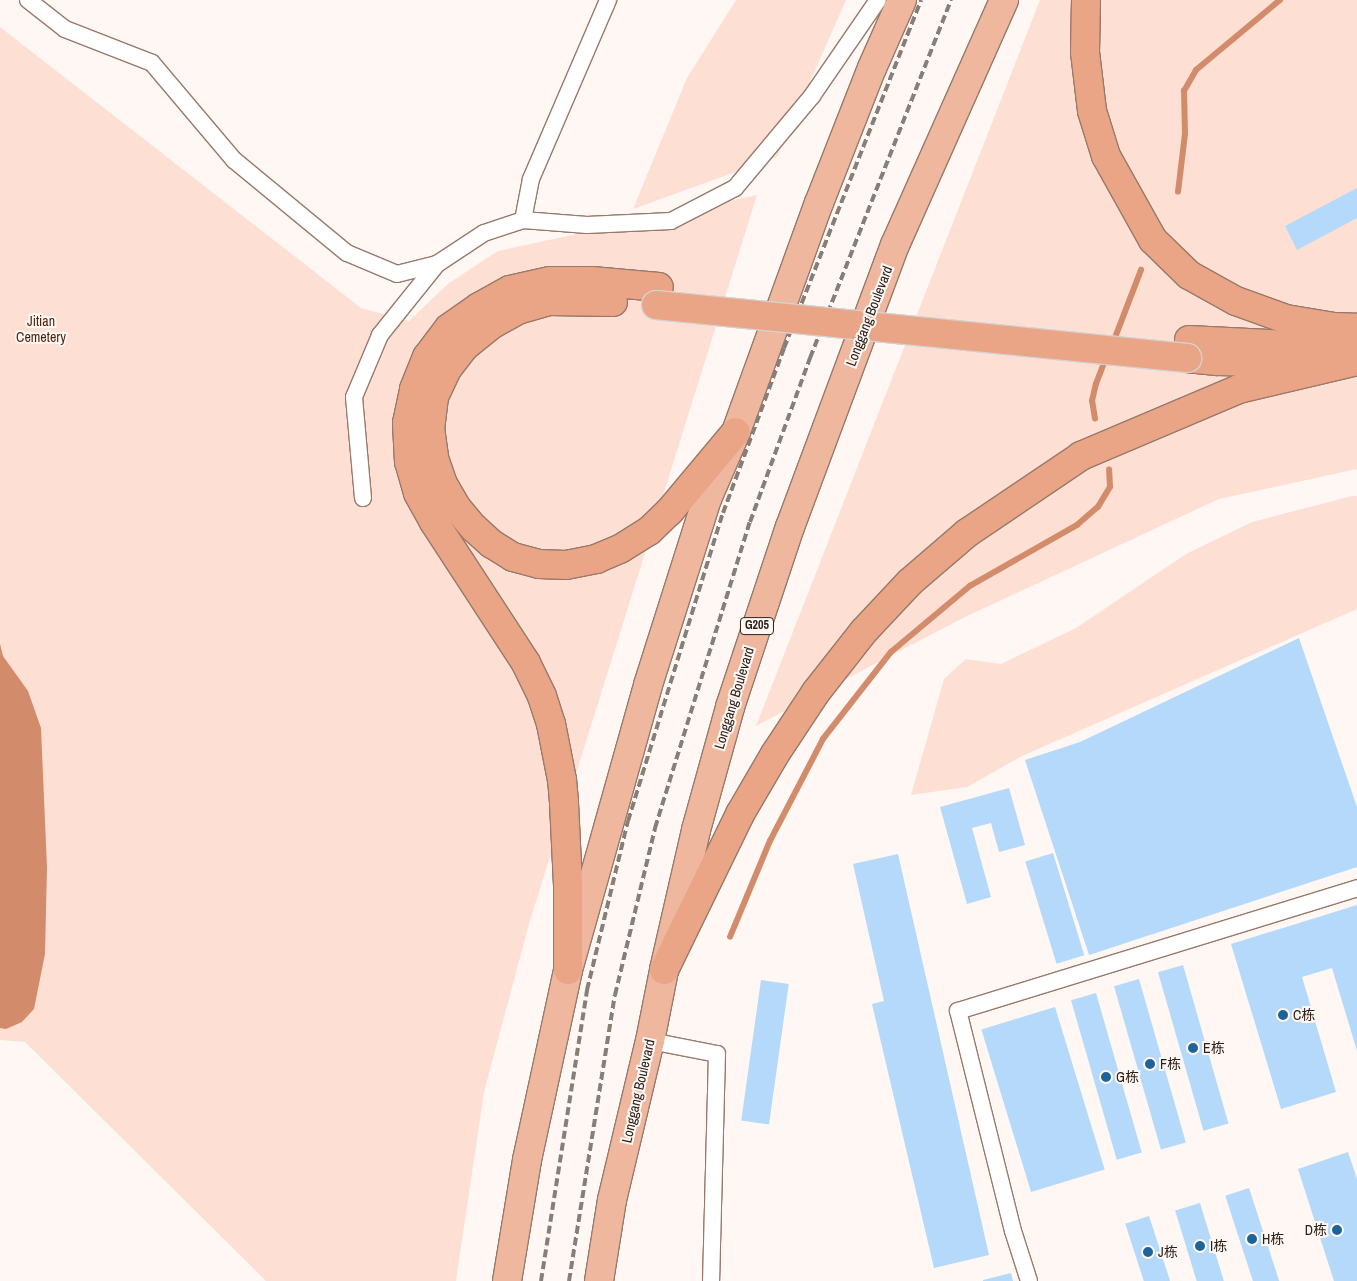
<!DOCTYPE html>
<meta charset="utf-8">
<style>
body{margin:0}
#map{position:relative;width:1357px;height:1281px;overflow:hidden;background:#fef7f3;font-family:"Archivo Narrow","Noto Sans SC",sans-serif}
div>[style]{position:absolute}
.green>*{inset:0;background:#fde0d3}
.water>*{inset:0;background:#d38c6b}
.stream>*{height:5.5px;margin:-2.75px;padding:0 2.75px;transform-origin:2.75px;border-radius:2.75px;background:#d38c6b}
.building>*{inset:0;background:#b5d9fa;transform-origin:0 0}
.roads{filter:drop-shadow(1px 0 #98796b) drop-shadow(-1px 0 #98796b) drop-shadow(0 1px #98796b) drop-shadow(0 -1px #98796b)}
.minor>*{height:16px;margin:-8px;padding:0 8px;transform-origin:8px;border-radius:8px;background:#fff}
.trunk>*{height:28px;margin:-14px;padding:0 14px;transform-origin:14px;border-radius:14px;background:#eeb79e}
.motorway>*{height:28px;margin:-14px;padding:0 14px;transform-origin:14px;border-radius:14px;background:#e9a585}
.rail>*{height:4px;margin-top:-2px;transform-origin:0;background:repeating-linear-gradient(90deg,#877e78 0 8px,transparent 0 12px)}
.bridges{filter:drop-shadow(1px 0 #d5d2d1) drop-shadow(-1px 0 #d5d2d1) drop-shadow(0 1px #d5d2d1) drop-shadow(0 -1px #d5d2d1)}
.motorway-bridge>*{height:28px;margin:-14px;padding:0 14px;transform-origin:14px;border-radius:14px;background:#e9a585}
.dots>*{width:14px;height:14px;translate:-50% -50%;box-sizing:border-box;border:2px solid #fef7f3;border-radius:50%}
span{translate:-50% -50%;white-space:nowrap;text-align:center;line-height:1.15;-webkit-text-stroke:4px #fef7f3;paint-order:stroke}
.shield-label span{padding:1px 4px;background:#fef7f3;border:1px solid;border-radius:4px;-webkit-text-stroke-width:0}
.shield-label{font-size:12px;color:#2c201a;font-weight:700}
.street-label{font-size:14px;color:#2c201a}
.park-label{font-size:14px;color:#4d1f06}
.poi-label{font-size:14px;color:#2c201a}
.left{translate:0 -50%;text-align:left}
.right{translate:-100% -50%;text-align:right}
</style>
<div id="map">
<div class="green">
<i style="clip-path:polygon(736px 0,846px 0,777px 157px,633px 209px,687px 78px)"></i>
<i style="clip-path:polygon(1040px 0,1357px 0,1357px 469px,1219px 499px,965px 617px,756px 726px)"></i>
<i style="clip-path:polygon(0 27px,361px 308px,409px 321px,449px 283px,498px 251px,757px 195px,529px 924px,484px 1092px,456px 1281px,266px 1281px,25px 1042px,0 1040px)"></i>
<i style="clip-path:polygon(1352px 496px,1357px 496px,1357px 609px,1022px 756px,967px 787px,911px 795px,944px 679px,966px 659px,1001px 664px,1076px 628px,1186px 554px,1252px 522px)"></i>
</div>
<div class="water">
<i style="clip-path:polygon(0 644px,3px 656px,28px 691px,41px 728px,47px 867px,45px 954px,34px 1009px,22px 1022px,6px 1029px,0 1028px)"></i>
</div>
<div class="stream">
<i style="left:1178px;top:192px;width:58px;rotate:-83.1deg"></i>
<i style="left:1185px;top:134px;width:43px;rotate:-91.3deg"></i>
<i style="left:1184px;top:91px;width:24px;rotate:-60deg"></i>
<i style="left:1196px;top:70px;width:109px;rotate:-39.8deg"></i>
<i style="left:1113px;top:343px;width:78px;rotate:-69deg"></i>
<i style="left:1095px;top:419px;width:18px;rotate:-99deg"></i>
<i style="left:1092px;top:401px;width:17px;rotate:-77deg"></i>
<i style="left:1096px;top:384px;width:28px;rotate:-69deg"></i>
<i style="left:730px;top:937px;width:104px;rotate:-67.4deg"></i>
<i style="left:770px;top:841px;width:115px;rotate:-62.5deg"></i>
<i style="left:823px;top:739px;width:110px;rotate:-52deg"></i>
<i style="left:891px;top:652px;width:103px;rotate:-39.9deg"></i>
<i style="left:970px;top:586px;width:123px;rotate:-29.7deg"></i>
<i style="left:1077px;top:525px;width:28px;rotate:-41deg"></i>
<i style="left:1098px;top:507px;width:23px;rotate:-59deg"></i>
<i style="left:1110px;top:487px;width:17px;rotate:-93deg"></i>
</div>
<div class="building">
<i style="clip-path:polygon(1357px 188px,1357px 218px,1297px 250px,1285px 226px)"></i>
<i style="clip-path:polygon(1299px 638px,1357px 807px,1357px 867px,1089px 955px,1025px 760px,1080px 742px)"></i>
<i style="clip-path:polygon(1009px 788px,1025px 845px,999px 852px,991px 823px,972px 828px,991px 897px,967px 904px,940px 807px)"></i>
<i style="left:1053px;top:853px;width:107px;height:29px;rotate:73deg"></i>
<i style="clip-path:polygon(898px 854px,989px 1255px,934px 1268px,872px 1004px,884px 1001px,853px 864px)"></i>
<i style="clip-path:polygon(1357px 905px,1357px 1051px,1332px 968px,1302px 977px,1336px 1092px,1281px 1109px,1231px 944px)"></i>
<i style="left:1183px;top:965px;width:165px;height:26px;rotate:74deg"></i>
<i style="left:1139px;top:979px;width:170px;height:26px;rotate:74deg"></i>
<i style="left:761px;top:980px;width:28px;height:142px;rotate:8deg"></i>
<i style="left:1096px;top:993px;width:166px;height:26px;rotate:74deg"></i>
<i style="left:1055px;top:1007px;width:170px;height:77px;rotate:73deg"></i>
<i style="clip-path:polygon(1348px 1152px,1357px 1179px,1357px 1281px,1334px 1281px,1298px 1169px)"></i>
<i style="left:1249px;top:1188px;width:98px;height:25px;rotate:72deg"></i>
<i style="left:1200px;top:1203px;width:82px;height:26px;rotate:73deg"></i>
<i style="left:1149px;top:1216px;width:68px;height:25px;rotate:72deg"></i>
<i style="clip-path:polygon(1011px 1273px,1013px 1281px,983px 1281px,983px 1280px)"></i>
</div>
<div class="roads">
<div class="minor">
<i style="left:28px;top:0;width:47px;rotate:38.1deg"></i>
<i style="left:65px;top:29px;width:93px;rotate:21.3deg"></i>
<i style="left:152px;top:63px;width:127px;rotate:49.8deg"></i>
<i style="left:234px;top:160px;width:146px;rotate:39.5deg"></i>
<i style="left:347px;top:253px;width:54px;rotate:22.8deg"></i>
<i style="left:397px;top:274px;width:41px;rotate:-14deg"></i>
<i style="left:437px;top:264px;width:56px;rotate:-33.4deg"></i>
<i style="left:484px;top:233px;width:41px;rotate:-18.4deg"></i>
<i style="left:523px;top:220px;width:64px;rotate:4.5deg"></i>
<i style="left:587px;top:225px;width:84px;rotate:-2.7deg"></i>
<i style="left:671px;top:221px;width:72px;rotate:-27.3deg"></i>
<i style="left:735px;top:188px;width:120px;rotate:-50.1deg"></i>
<i style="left:812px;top:96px;width:116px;rotate:-55.5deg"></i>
<i style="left:523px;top:220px;width:42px;rotate:-79deg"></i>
<i style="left:531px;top:179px;width:195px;rotate:-66.7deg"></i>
<i style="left:363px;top:498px;width:101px;rotate:-95.1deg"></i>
<i style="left:354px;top:397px;width:67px;rotate:-67.2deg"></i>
<i style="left:380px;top:335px;width:91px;rotate:-51.2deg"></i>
<i style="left:650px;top:1041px;width:68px;rotate:11deg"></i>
<i style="left:717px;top:1054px;width:227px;rotate:91.5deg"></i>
<i style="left:1029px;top:1281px;width:52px;rotate:-107.7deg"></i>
<i style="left:1013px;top:1231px;width:227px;rotate:-104deg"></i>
<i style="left:958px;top:1011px;width:418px;rotate:-17.1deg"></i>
</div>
<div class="trunk">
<i style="left:507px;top:1281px;width:123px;rotate:-80.6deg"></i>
<i style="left:527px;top:1160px;width:194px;rotate:-77.8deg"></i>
<i style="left:568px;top:970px;width:296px;rotate:-74.3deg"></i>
<i style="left:648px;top:685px;width:195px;rotate:-72.4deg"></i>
<i style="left:707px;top:499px;width:73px;rotate:-66.6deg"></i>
<i style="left:736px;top:432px;width:244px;rotate:-70.1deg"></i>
<i style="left:819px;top:203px;width:145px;rotate:-68.6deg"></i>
<i style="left:872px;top:68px;width:74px;rotate:-66.2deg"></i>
<i style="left:599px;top:1281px;width:82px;rotate:-80.9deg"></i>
<i style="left:612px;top:1200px;width:163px;rotate:-76.6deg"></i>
<i style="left:650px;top:1041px;width:72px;rotate:-78.8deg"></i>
<i style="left:664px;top:970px;width:144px;rotate:-77.1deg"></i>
<i style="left:696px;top:830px;width:128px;rotate:-74.5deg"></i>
<i style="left:730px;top:707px;width:190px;rotate:-71.6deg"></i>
<i style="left:790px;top:527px;width:301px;rotate:-69.6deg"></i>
<i style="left:895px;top:245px;width:268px;rotate:-66deg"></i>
</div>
<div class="motorway">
<i style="left:1086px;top:0;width:52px;rotate:91.1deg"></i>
<i style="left:1085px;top:52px;width:59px;rotate:83.2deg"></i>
<i style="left:1092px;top:111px;width:47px;rotate:72.7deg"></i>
<i style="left:1106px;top:156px;width:96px;rotate:60.8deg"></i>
<i style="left:1153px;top:240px;width:50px;rotate:44.2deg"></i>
<i style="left:1189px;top:275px;width:54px;rotate:29deg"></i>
<i style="left:1236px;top:301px;width:53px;rotate:19.8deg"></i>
<i style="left:1286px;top:319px;width:49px;rotate:9.5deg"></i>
<i style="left:1334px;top:327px;width:23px;rotate:2deg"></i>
<i style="left:613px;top:302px;width:64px;rotate:-179.1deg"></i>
<i style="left:549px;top:301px;width:32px;rotate:164deg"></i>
<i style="left:518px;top:310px;width:31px;rotate:151deg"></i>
<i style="left:491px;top:325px;width:33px;rotate:141deg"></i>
<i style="left:465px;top:346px;width:29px;rotate:128deg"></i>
<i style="left:447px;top:369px;width:31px;rotate:115deg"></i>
<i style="left:434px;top:397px;width:31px;rotate:97deg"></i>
<i style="left:430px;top:428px;width:30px;rotate:82deg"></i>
<i style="left:434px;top:458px;width:28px;rotate:71deg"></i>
<i style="left:443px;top:484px;width:28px;rotate:60deg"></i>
<i style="left:457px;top:508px;width:26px;rotate:50deg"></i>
<i style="left:474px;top:528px;width:24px;rotate:42deg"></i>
<i style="left:492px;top:544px;width:25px;rotate:32deg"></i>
<i style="left:513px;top:557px;width:27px;rotate:15deg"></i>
<i style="left:539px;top:564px;width:27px;rotate:2deg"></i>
<i style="left:566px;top:565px;width:31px;rotate:-11deg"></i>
<i style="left:596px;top:559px;width:26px;rotate:-23deg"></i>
<i style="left:620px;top:549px;width:34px;rotate:-32deg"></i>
<i style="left:649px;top:531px;width:28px;rotate:-44deg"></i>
<i style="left:669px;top:512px;width:104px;rotate:-50.1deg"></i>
<i style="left:1189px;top:340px;width:120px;rotate:2.9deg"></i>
<i style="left:1309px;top:346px;width:48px;rotate:-4.8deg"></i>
<i style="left:1187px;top:358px;width:30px;rotate:6deg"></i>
<i style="left:1217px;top:361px;width:86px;rotate:1.3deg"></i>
<i style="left:568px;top:970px;width:85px;rotate:-90deg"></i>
<i style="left:568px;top:885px;width:83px;rotate:-92.8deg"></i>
<i style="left:564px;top:802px;width:22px;rotate:-95deg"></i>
<i style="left:562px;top:780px;width:57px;rotate:-101.1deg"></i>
<i style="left:551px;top:724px;width:29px;rotate:-108deg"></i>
<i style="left:542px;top:696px;width:37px;rotate:-116deg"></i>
<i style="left:526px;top:663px;width:168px;rotate:-123.1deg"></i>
<i style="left:434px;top:522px;width:33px;rotate:-119deg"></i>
<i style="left:418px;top:493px;width:32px;rotate:-106deg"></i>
<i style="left:409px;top:462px;width:39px;rotate:-93deg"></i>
<i style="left:407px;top:423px;width:35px;rotate:-78deg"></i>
<i style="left:414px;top:389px;width:35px;rotate:-68deg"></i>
<i style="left:427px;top:357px;width:36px;rotate:-53deg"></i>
<i style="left:449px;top:328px;width:37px;rotate:-35deg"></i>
<i style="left:479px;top:307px;width:35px;rotate:-29deg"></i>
<i style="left:510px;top:290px;width:41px;rotate:-12.7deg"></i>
<i style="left:550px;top:281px;width:42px"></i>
<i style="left:592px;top:281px;width:67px;rotate:5.1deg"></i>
<i style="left:664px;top:970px;width:174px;rotate:-64deg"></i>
<i style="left:740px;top:814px;width:69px;rotate:-59.7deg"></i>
<i style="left:775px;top:754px;width:74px;rotate:-56.5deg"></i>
<i style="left:816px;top:692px;width:78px;rotate:-51.8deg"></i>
<i style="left:864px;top:631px;width:67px;rotate:-46.8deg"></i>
<i style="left:910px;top:582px;width:75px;rotate:-40.7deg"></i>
<i style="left:967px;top:533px;width:138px;rotate:-34deg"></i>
<i style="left:1081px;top:456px;width:172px;rotate:-23deg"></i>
<i style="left:1239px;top:389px;width:121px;rotate:-13.3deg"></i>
</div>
</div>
<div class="rail">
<i style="left:541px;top:1281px;width:295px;rotate:-81deg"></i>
<i style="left:587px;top:990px;width:174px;rotate:-76.4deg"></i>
<i style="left:628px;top:821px;width:322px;rotate:-72.9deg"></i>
<i style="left:723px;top:513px;width:176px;rotate:-69.7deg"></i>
<i style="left:784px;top:348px;width:374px;rotate:-68.5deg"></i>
<i style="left:569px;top:1281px;width:290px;rotate:-80.9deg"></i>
<i style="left:615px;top:995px;width:172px;rotate:-76.5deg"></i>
<i style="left:655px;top:828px;width:320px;rotate:-72.8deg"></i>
<i style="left:750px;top:522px;width:175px;rotate:-69.9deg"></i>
<i style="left:810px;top:358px;width:385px;rotate:-68.5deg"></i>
</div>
<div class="bridges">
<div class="motorway-bridge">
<i style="left:656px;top:305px;width:534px;rotate:5.7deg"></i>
</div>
</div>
<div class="dots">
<i style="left:1283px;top:1015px;background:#1f6499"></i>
<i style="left:1193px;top:1048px;background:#1f6499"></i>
<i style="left:1150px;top:1064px;background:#1f6499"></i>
<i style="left:1106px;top:1077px;background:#1f6499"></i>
<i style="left:1337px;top:1230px;background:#1f6499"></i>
<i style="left:1252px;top:1239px;background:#1f6499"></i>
<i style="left:1200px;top:1246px;background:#1f6499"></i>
<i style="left:1148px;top:1252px;background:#1f6499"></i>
</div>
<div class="shield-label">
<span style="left:757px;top:626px">G205</span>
</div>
<div class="street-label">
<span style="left:869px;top:316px;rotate:-69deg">Longgang Boulevard</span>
<span style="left:734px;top:698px;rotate:-73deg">Longgang Boulevard</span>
<span style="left:638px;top:1091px;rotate:-77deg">Longgang Boulevard</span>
</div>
<div class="park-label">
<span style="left:41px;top:329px">Jitian<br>Cemetery</span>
</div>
<div class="poi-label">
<span class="left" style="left:1293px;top:1015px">C栋</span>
<span class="left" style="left:1203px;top:1048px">E栋</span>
<span class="left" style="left:1160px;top:1064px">F栋</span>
<span class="left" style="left:1116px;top:1077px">G栋</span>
<span class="right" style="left:1327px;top:1230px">D栋</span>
<span class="left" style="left:1262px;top:1239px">H栋</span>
<span class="left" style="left:1210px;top:1246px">I栋</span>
<span class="left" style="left:1158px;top:1252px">J栋</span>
</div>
</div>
